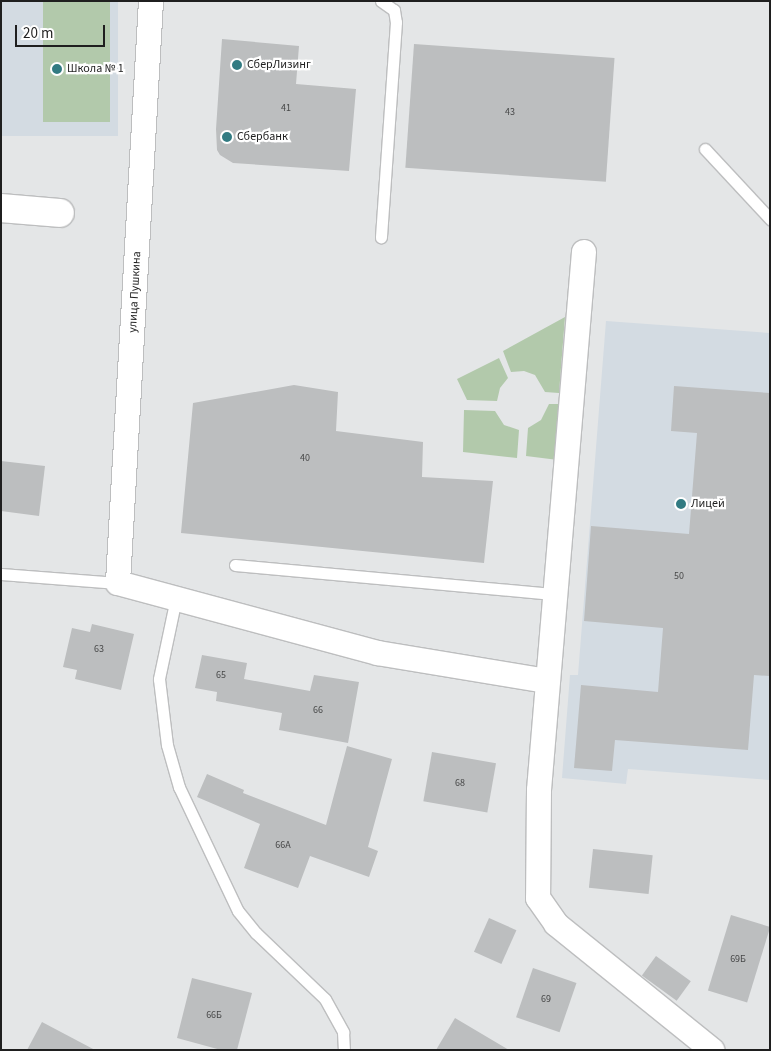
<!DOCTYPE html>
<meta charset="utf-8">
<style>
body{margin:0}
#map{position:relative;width:771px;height:1051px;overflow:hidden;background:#e4e6e7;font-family:"Source Sans 3",sans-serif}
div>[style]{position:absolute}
.built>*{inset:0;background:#d3dbe2;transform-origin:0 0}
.green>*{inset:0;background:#b2c9ab;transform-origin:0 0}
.building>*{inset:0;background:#bcbebf;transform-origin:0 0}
.roads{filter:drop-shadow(1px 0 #bdbebf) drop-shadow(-1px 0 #bdbebf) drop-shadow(0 1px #bdbebf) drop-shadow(0 -1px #bdbebf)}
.lane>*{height:11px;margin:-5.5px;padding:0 5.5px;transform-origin:5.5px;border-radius:5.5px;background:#fff}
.street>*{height:24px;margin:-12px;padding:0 12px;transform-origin:12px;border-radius:12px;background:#fff}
.secondary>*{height:28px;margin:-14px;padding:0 14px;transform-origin:14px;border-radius:14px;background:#fff}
.dots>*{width:14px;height:14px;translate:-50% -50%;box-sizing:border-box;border:2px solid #fff;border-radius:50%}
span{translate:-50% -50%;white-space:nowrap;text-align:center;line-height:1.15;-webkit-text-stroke:4.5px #fff;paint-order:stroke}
.number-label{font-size:10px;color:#464747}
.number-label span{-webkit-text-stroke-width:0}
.poi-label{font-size:12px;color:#1f1f1f}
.left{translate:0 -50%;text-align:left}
.street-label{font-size:12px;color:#1f1f1f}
.frame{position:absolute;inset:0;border:2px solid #1f1f1f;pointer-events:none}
.scale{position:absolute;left:15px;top:25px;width:90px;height:22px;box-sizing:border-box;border:2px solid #1f1f1f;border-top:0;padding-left:6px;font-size:15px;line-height:18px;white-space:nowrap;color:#1f1f1f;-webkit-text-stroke:4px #fff;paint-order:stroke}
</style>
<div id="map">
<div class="built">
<i style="left:1px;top:1px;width:117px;height:135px"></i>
<i style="clip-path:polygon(606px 321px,770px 333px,770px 780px,628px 769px,626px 784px,562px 778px,570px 675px,578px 675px)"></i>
</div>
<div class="green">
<i style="left:43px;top:1px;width:67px;height:121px"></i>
<i style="clip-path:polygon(565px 317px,559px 393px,545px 392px,535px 375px,524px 371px,511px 372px,503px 351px)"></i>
<i style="clip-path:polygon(499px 358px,508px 378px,500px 388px,497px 401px,467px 400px,457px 379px)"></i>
<i style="clip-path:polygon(549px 404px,561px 404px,558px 460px,526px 456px,528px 428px,541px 420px)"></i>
<i style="clip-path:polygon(464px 410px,495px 411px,504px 425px,519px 430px,517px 458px,463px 452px)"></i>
</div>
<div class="building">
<i style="clip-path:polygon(222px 39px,299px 46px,296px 84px,356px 89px,349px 171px,233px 163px,220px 155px,217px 150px,216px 129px)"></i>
<i style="left:414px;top:44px;width:201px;height:124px;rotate:4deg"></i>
<i style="clip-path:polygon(294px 385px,338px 392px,336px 431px,423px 442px,422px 477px,493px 481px,484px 563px,181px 533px,193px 403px)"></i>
<i style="clip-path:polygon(674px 386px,770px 393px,770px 676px,754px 675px,748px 750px,615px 740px,612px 771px,574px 768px,581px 685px,658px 692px,663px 628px,584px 621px,591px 526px,689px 534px,697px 433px,671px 431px)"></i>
<i style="clip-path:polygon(1px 461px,45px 466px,39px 516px,1px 511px)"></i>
<i style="clip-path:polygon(92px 624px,134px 634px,121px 690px,75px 679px,77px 670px,63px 667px,72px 628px,90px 632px)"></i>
<i style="clip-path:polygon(202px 655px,247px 663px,244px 679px,310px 691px,314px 675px,359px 682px,348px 743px,279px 730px,282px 713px,216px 701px,217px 692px,195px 688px)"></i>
<i style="clip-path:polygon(347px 746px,392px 759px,368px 847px,378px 851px,369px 877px,310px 856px,298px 888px,244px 868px,260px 824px,197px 797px,207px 774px,244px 790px,243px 793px,326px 825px)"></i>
<i style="left:432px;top:752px;width:65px;height:50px;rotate:10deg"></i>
<i style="left:593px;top:849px;width:60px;height:39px;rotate:6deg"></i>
<i style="left:731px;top:915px;width:41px;height:79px;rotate:17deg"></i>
<i style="left:489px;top:918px;width:30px;height:37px;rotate:24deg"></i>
<i style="left:656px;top:956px;width:43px;height:24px;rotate:36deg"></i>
<i style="left:533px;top:968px;width:46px;height:52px;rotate:19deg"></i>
<i style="clip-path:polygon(192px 978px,252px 993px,237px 1050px,221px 1050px,177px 1038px)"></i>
<i style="clip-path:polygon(455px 1018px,509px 1050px,436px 1050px)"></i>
<i style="clip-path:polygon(42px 1022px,95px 1050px,27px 1050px)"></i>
</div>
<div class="roads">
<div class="lane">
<i style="left:381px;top:1px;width:16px;rotate:35deg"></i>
<i style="left:394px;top:10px;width:12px;rotate:81deg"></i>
<i style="left:396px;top:22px;width:216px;rotate:94deg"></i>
<i style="left:705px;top:149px;width:96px;rotate:47.1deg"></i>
<i style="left:235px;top:565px;width:319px;rotate:5.2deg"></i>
<i style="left:1px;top:574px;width:117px;rotate:4.4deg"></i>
<i style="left:176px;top:598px;width:83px;rotate:101.9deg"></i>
<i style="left:159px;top:679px;width:66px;rotate:83.1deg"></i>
<i style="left:167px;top:745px;width:44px;rotate:74.1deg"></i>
<i style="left:179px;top:787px;width:137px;rotate:64.6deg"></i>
<i style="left:238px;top:911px;width:28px;rotate:51deg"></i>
<i style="left:256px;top:933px;width:95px;rotate:43.7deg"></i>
<i style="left:325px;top:999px;width:38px;rotate:61deg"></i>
<i style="left:343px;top:1032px;width:18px;rotate:87deg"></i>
</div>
<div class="street">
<i style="left:151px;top:1px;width:583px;rotate:93.25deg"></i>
<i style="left:118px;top:583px;width:269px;rotate:15.1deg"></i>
<i style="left:378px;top:653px;width:172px;rotate:9.4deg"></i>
<i style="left:584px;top:252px;width:540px;rotate:94.78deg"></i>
<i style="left:539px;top:790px;width:108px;rotate:90.5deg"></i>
<i style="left:538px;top:898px;width:32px;rotate:55deg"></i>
<i style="left:556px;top:924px;width:201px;rotate:38.9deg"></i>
</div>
<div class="secondary">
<i style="left:1px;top:208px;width:59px;rotate:4.8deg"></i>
</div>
</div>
<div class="dots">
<i style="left:237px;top:65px;background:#327b82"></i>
<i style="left:57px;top:69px;background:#327b82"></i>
<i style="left:227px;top:137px;background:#327b82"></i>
<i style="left:681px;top:504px;background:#327b82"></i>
</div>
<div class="number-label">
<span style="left:286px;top:109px">41</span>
<span style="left:510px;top:113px">43</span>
<span style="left:305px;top:459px">40</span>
<span style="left:679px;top:577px">50</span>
<span style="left:99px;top:650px">63</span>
<span style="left:221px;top:676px">65</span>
<span style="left:318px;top:711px">66</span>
<span style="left:460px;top:784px">68</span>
<span style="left:283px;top:846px">66А</span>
<span style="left:738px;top:960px">69Б</span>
<span style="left:546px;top:1000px">69</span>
<span style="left:214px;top:1016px">66Б</span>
</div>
<div class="poi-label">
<span class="left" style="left:247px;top:65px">СберЛизинг</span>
<span class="left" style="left:67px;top:69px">Школа № 1</span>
<span class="left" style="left:237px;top:137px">Сбербанк</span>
<span class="left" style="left:691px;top:504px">Лицей</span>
</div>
<div class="street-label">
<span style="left:135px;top:292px;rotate:-87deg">улица Пушкина</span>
</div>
<div class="frame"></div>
<div class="scale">20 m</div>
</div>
